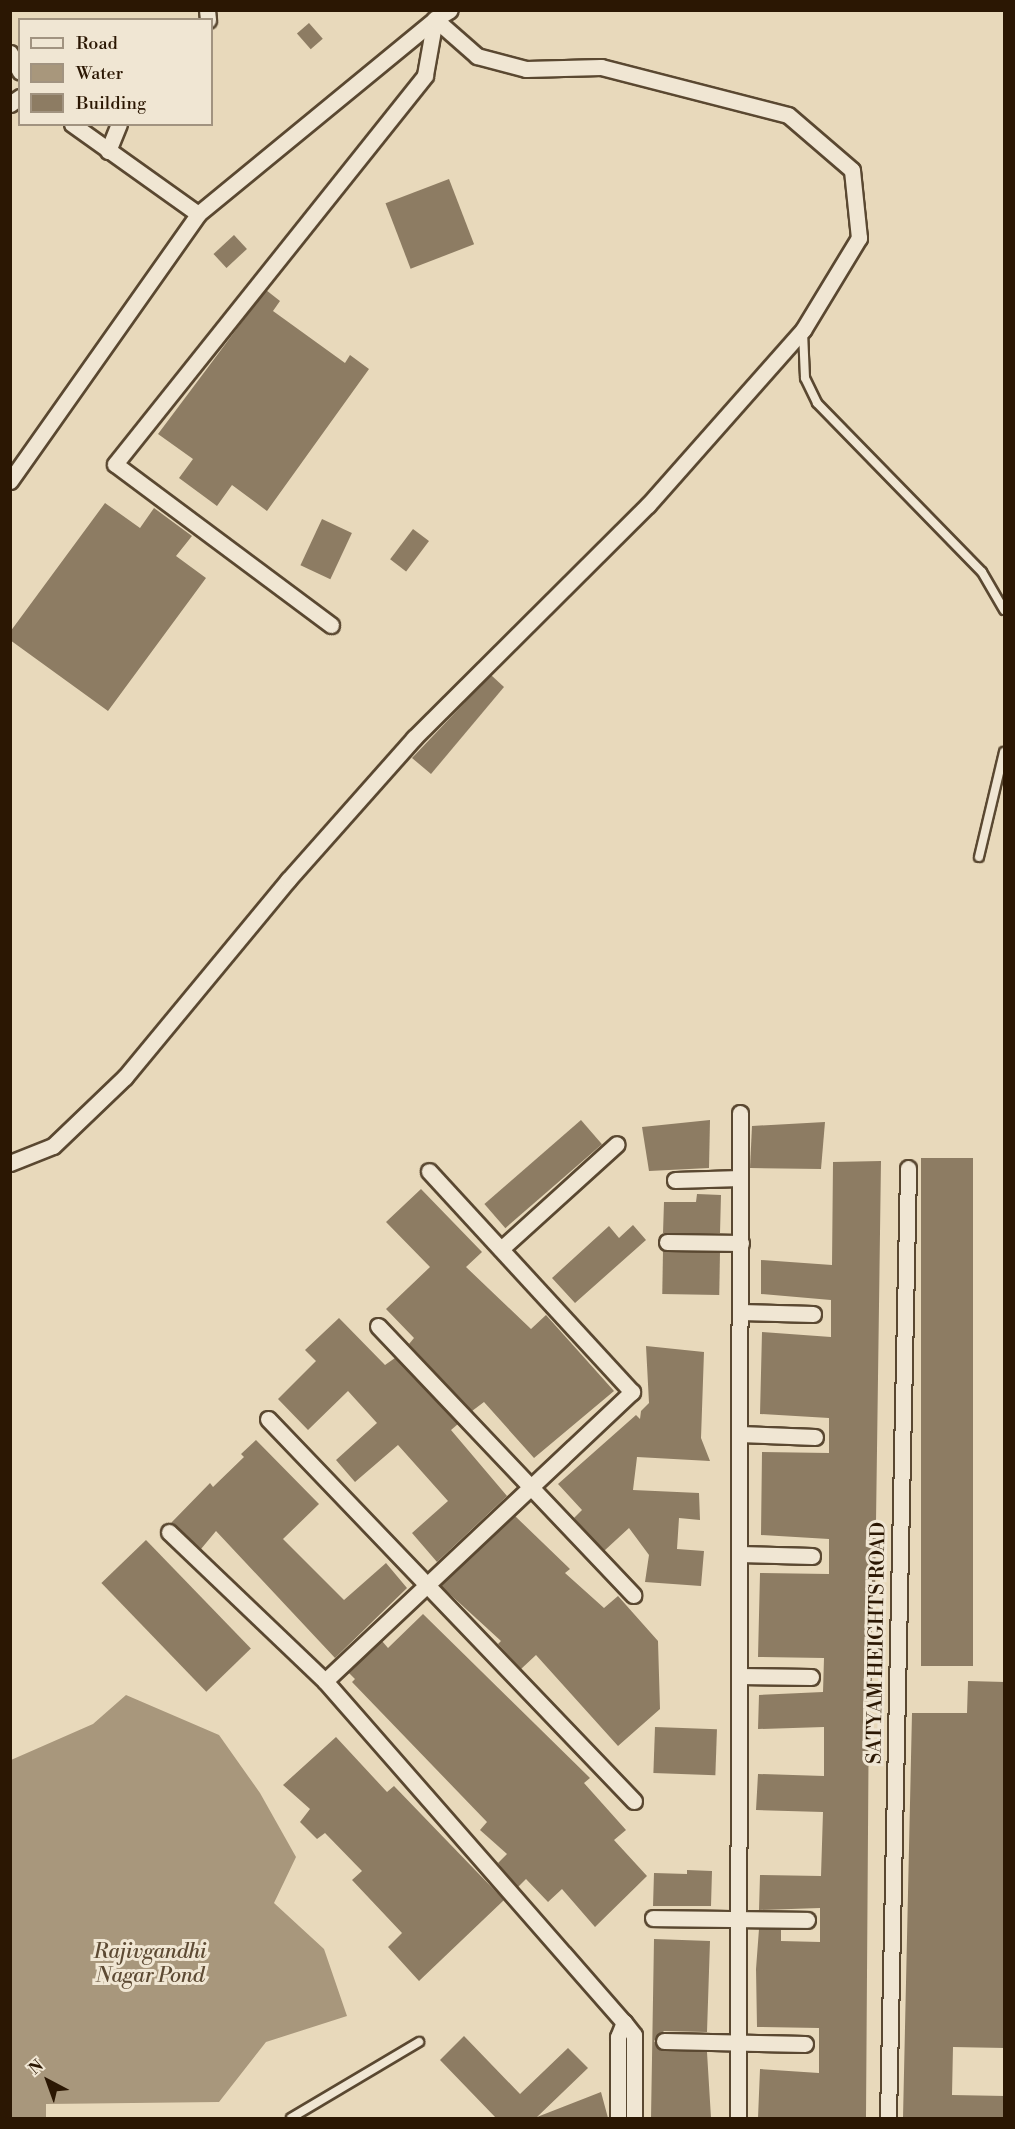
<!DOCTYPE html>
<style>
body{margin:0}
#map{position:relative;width:1015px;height:2129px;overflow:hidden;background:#e8d9bb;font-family:"Libre Bodoni",serif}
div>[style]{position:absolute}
.water>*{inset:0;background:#a8977c}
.building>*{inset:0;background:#8d7c63;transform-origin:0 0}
.roads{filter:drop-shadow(2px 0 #5a4831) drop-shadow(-2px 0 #5a4831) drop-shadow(0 2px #5a4831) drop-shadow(0 -2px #5a4831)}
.service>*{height:8px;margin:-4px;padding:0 4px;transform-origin:4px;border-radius:4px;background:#f0e6d3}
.minor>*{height:15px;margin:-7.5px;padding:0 7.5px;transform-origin:7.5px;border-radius:7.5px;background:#f0e6d3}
span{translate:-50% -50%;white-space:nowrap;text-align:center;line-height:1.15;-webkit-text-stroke:6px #f0e6d3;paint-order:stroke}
.street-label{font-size:20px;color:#2b1703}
.water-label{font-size:21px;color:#5d4a33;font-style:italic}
.frame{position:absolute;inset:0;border:12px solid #2b1703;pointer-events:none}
.legend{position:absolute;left:18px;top:18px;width:195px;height:108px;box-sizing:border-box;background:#f0e6d3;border:2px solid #a19380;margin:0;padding:8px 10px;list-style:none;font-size:18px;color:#2b1703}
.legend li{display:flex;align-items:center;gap:12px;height:30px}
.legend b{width:30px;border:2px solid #a19380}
.north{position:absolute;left:18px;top:2051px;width:60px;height:60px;-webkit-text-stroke:4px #f0e6d3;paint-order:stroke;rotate:319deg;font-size:16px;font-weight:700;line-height:24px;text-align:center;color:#2b1703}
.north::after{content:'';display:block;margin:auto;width:21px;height:27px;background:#2b1703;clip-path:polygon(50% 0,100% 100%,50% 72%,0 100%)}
</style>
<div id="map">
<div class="water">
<i style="clip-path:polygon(126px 1695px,219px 1735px,260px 1793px,296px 1857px,274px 1903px,324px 1949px,347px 2016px,266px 2042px,219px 2102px,46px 2104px,46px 2118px,11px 2118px,11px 1760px,93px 1724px)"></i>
</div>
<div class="building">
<i style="left:309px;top:23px;width:21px;height:16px;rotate:49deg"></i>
<i style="left:449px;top:179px;width:70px;height:68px;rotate:69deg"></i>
<i style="left:234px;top:235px;width:19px;height:28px;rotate:47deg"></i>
<i style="clip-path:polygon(266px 290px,280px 301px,273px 311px,345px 363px,350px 355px,369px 369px,267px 511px,232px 485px,217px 506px,179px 478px,193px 459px,158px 434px)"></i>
<i style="clip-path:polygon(105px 503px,140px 528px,154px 508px,192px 536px,176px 556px,206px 578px,108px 711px,10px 640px,10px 632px)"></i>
<i style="left:322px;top:519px;width:33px;height:51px;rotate:25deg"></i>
<i style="left:413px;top:529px;width:20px;height:38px;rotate:37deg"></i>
<i style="clip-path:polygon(491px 675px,504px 687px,431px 774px,412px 758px)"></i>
<i style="left:581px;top:1120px;width:32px;height:128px;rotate:49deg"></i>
<i style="clip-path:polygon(710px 1120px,709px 1168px,649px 1171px,642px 1127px)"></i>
<i style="clip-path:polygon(825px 1122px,821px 1169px,750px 1168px,752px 1126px)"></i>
<i style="left:921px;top:1158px;width:52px;height:508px"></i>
<i style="clip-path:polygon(881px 1161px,875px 1595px,872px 1596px,872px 1689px,869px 1689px,866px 2118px,758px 2118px,760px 2069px,819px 2073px,819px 2028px,757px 2027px,756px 1969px,759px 1929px,781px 1929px,781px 1941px,820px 1942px,820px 1908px,759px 1910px,760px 1875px,821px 1876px,823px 1812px,756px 1810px,758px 1774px,824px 1776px,824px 1727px,758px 1729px,759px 1695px,823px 1692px,824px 1658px,758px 1657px,760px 1573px,829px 1574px,829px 1539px,761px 1535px,762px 1452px,829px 1453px,829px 1418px,760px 1414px,762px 1332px,831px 1337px,831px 1300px,761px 1294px,761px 1260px,832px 1265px,833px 1162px)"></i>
<i style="clip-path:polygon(421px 1189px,482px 1252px,466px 1267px,531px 1329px,546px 1315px,614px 1391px,534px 1458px,484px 1402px,472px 1411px,409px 1344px,414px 1338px,386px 1309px,430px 1267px,386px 1222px)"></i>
<i style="clip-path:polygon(697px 1194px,721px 1195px,720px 1233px,663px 1233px,664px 1202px,696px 1202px)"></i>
<i style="clip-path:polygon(633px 1225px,646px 1240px,575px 1303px,552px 1278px,609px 1226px,619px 1238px)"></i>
<i style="left:663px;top:1251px;width:57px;height:43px;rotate:1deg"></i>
<i style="clip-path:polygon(339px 1318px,385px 1365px,395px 1358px,458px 1424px,451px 1430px,507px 1496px,437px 1562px,412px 1533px,448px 1501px,398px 1445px,355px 1482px,336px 1460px,377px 1423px,348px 1391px,308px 1430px,278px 1399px,316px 1361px,305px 1350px)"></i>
<i style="clip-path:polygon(646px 1346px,704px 1352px,701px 1438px,710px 1461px,637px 1457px,633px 1490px,699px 1493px,700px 1520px,679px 1518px,677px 1549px,704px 1551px,701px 1586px,645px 1582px,649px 1555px,629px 1528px,604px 1551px,574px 1518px,582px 1510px,558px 1484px,636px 1415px,640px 1419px,641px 1411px,649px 1403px)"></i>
<i style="clip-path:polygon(256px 1440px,319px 1504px,283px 1539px,344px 1600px,386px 1563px,407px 1588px,335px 1658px,216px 1531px,201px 1549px,171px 1523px,210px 1483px,213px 1487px,244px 1457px,241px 1454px)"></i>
<i style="clip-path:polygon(515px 1516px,570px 1569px,565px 1573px,604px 1608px,618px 1596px,658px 1641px,660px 1709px,618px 1746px,536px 1655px,521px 1669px,498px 1644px,501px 1641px,441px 1586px)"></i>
<i style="left:146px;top:1540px;width:151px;height:62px;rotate:46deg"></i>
<i style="clip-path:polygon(423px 1614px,590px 1778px,584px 1783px,626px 1830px,614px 1840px,647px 1876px,595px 1927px,562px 1889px,548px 1902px,526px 1879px,518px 1887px,498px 1863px,507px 1854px,480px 1830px,487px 1822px,352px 1682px,355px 1679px,348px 1672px,382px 1641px,388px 1648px)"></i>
<i style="clip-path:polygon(968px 1681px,1005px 1682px,1005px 2048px,953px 2047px,952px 2095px,1005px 2096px,1005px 2118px,903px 2118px,912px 1713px,967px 1713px)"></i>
<i style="left:655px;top:1727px;width:62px;height:46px;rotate:2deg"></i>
<i style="clip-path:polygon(336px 1737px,387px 1792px,394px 1786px,504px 1900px,419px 1981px,388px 1947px,402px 1933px,352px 1880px,362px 1871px,325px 1833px,317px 1839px,300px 1822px,310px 1809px,283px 1785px)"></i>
<i style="clip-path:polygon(687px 1870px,712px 1871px,711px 1906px,653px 1906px,654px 1873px,687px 1874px)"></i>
<i style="clip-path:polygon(654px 1939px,710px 1941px,707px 2032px,664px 2031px,654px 2041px,663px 2051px,707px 2052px,711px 2118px,651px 2118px)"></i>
<i style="clip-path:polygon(464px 2036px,520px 2094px,568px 2048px,588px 2068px,537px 2117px,601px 2092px,608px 2118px,496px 2118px,440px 2060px)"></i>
</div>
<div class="roads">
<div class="service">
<i style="left:803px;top:332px;width:46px;rotate:87.5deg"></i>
<i style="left:805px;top:378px;width:28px;rotate:64deg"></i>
<i style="left:817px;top:403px;width:236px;rotate:45.7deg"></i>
<i style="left:982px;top:572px;width:44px;rotate:59.9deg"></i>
<i style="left:979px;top:857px;width:108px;rotate:-76.6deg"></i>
<i style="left:291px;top:2118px;width:149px;rotate:-30.7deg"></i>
</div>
<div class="minor">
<i style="left:207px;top:10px;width:10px;rotate:84deg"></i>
<i style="left:10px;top:53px;width:21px;rotate:62deg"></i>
<i style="left:10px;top:104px;width:12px;rotate:-35deg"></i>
<i style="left:72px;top:124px;width:155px;rotate:35.5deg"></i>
<i style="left:108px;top:151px;width:29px;rotate:-68deg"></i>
<i style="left:10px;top:481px;width:327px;rotate:-54.8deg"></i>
<i style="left:198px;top:214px;width:307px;rotate:-39.4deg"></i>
<i style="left:435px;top:19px;width:17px;rotate:-31deg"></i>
<i style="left:331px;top:625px;width:269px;rotate:-143.3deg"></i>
<i style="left:115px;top:464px;width:497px;rotate:-51.4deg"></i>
<i style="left:425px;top:75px;width:57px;rotate:-79.9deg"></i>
<i style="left:10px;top:1163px;width:46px;rotate:-21.6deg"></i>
<i style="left:53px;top:1146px;width:100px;rotate:-43.8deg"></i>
<i style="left:125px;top:1077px;width:256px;rotate:-50.4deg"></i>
<i style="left:288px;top:880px;width:190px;rotate:-48.4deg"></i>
<i style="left:414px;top:738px;width:330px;rotate:-44.9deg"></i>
<i style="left:648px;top:505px;width:234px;rotate:-48.5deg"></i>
<i style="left:803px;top:330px;width:108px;rotate:-58.7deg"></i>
<i style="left:859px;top:238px;width:68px;rotate:-95.9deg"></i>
<i style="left:852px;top:170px;width:84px;rotate:-139.3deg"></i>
<i style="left:788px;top:115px;width:193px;rotate:-165.6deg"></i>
<i style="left:601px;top:67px;width:75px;rotate:178.5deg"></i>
<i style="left:526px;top:69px;width:51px;rotate:-165.1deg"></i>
<i style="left:477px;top:56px;width:56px;rotate:-138.6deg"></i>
<i style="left:675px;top:1180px;width:65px;rotate:-1.8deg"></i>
<i style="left:667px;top:1242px;width:74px;rotate:0.8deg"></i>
<i style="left:501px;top:1249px;width:156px;rotate:-42.2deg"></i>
<i style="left:741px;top:1312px;width:72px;rotate:1.6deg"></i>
<i style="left:378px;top:1326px;width:371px;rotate:46.5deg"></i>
<i style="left:268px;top:1419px;width:529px;rotate:46.23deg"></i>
<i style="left:740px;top:1434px;width:75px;rotate:2.3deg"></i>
<i style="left:169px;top:1532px;width:216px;rotate:43.7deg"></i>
<i style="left:325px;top:1681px;width:454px;rotate:48.8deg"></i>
<i style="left:624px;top:2022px;width:16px;rotate:52deg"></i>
<i style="left:634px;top:2035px;width:83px;rotate:90deg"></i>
<i style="left:740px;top:1554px;width:72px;rotate:1.6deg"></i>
<i style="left:739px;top:1676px;width:72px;rotate:0.8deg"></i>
<i style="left:325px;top:1681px;width:422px;rotate:-43.3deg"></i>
<i style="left:632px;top:1392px;width:300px;rotate:-132.6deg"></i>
<i style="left:653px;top:1918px;width:154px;rotate:0.7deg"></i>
<i style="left:664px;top:2041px;width:141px;rotate:1.2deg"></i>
<i style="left:618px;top:2118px;width:81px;rotate:-90deg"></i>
<i style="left:618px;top:2037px;width:16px;rotate:-68deg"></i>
<i style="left:738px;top:2118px;width:1005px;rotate:-89.89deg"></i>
<i style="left:888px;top:2118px;width:950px;rotate:-88.79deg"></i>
</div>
</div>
<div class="street-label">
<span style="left:877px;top:1643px;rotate:-89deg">SATYAM HEIGHTS ROAD</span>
</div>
<div class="water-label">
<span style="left:150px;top:1964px">Rajivgandhi<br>Nagar Pond</span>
</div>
<div class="frame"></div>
<ul class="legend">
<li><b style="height:8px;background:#f0e6d3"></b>Road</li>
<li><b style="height:16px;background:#a8977c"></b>Water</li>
<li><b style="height:16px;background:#8d7c63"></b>Building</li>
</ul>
<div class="north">N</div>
</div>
